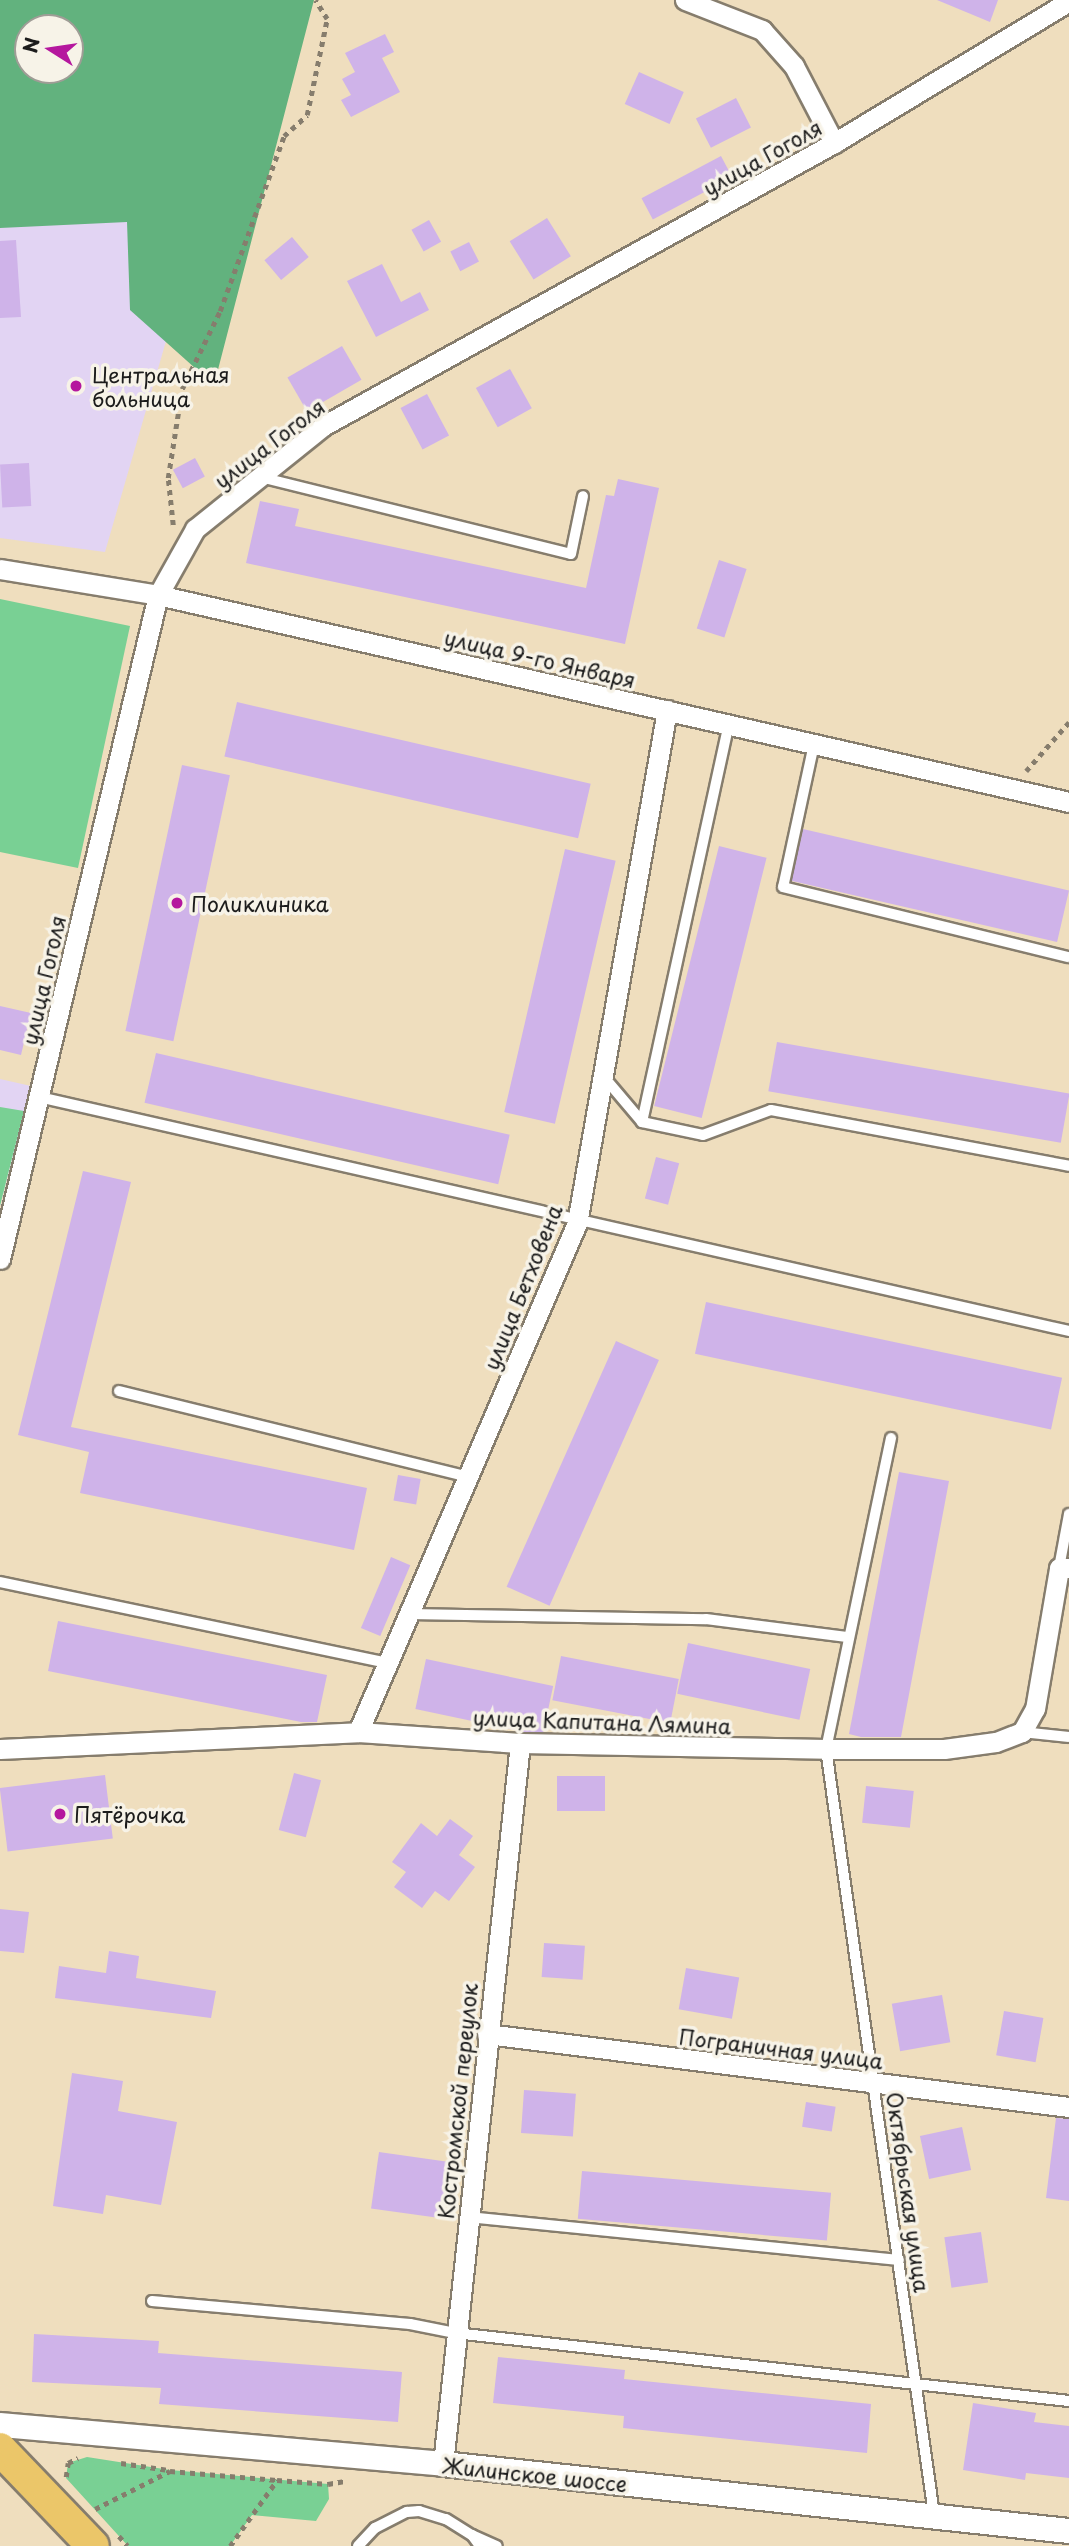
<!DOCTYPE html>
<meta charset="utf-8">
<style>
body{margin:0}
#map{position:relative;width:1069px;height:2546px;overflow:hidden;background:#efdebe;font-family:"Playpen Sans",sans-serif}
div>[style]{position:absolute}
.built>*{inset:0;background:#e2d4f3}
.green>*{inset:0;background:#79d094}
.forest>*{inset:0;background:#62b27e}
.building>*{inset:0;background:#cfb3e9;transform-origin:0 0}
.path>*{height:4.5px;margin-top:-2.25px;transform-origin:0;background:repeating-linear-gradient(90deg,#867d6d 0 5px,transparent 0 10px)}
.roads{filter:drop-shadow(2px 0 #867d6d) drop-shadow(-2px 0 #867d6d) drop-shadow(0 2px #867d6d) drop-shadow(0 -2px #867d6d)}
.service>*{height:10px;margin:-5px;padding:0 5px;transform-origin:5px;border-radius:5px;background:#fff}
.minor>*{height:19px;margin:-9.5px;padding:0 9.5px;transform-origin:9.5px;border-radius:9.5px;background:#fff}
.tertiary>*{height:24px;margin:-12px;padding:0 12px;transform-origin:12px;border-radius:12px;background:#fff}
.primary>*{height:32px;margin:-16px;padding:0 16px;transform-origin:16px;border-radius:16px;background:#ebc669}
.dots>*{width:19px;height:19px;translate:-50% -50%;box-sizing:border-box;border:4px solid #f7f3e8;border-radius:50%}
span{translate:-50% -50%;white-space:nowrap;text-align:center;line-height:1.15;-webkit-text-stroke:7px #f7f3e8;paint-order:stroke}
.street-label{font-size:21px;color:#1c1c1c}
.poi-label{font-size:21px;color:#1c1c1c}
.left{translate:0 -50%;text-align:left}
.north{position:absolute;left:14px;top:14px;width:70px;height:70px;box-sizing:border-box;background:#f7f3e8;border:2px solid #9f9d96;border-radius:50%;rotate:282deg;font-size:19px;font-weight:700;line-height:28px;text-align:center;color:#1c1c1c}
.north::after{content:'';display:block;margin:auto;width:24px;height:32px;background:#b5179e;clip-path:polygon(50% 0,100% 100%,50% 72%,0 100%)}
</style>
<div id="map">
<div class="built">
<i style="clip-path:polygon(155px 199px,197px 234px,105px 552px,0 538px,0 219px)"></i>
<i style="clip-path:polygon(0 1079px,31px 1086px,0 1206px)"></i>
</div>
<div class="green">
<i style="clip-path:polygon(0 599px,130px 626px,78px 868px,0 852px)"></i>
<i style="clip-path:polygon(0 1107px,24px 1111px,0 1206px)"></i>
<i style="clip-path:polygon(87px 2457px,170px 2470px,328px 2484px,329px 2499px,316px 2521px,252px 2515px,230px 2546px,128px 2546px,66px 2478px,68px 2463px)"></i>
</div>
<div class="forest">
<i style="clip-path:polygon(evenodd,0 0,314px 0,214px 385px,130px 310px,127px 222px,0 228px,0 0,28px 28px,70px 28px,70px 70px,28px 70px,28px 28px)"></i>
</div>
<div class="building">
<i style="clip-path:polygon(937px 0,998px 0,990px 22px)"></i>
<i style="clip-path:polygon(385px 34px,394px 52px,382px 58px,400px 92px,351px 117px,341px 100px,351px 95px,342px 79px,355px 72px,345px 53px)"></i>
<i style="left:639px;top:72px;width:49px;height:35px;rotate:24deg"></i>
<i style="left:736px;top:98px;width:33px;height:45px;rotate:63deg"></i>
<i style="left:721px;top:156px;width:24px;height:90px;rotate:62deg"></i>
<i style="left:547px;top:218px;width:45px;height:44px;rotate:58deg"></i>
<i style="left:429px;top:220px;width:25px;height:20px;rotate:61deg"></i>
<i style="left:292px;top:237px;width:26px;height:36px;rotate:50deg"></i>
<i style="clip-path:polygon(16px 240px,21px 317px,0 318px,0 241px)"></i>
<i style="left:469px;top:242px;width:22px;height:21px;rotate:63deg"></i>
<i style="clip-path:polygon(382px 264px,401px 302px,420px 292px,429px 310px,376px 337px,347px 281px)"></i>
<i style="left:342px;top:346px;width:39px;height:63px;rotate:60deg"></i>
<i style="left:510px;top:369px;width:45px;height:39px;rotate:61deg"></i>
<i style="left:427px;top:394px;width:47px;height:30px;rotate:62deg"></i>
<i style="left:195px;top:458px;width:21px;height:25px;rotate:62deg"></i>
<i style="left:29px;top:463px;width:43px;height:29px;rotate:87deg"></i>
<i style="clip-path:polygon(618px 479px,659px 488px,625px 644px,246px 563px,260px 501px,299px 509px,295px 526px,586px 588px,606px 495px,614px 496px)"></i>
<i style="left:719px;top:560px;width:29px;height:72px;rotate:18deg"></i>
<i style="left:237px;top:702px;width:363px;height:56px;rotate:13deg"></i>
<i style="left:182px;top:765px;width:49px;height:272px;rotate:12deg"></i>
<i style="left:803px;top:829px;width:273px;height:53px;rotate:13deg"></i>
<i style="left:719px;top:846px;width:49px;height:268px;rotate:14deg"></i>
<i style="left:565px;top:849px;width:52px;height:270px;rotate:13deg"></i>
<i style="clip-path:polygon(0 1006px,31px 1013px,21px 1055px,0 1050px)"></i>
<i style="left:777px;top:1042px;width:297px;height:50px;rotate:10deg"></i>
<i style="left:156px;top:1053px;width:363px;height:51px;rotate:13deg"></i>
<i style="left:656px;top:1157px;width:24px;height:43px;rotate:15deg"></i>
<i style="clip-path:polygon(83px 1171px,131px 1182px,71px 1427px,367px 1488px,354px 1550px,80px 1493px,89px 1452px,18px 1435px)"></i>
<i style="left:706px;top:1302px;width:364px;height:53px;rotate:12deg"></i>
<i style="left:616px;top:1341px;width:47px;height:269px;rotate:24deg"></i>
<i style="clip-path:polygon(899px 1472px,949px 1481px,901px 1737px,861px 1737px,849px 1734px)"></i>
<i style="left:398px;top:1475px;width:23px;height:26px;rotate:10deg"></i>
<i style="left:391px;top:1557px;width:21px;height:77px;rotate:23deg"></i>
<i style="clip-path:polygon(58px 1621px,327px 1675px,317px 1722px,301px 1722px,48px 1671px)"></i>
<i style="left:688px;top:1643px;width:125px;height:52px;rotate:12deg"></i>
<i style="left:561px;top:1656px;width:120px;height:45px;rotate:11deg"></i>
<i style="left:426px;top:1659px;width:130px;height:51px;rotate:12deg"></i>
<i style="left:294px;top:1773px;width:28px;height:59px;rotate:15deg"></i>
<i style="left:105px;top:1775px;width:64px;height:106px;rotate:83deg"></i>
<i style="left:557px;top:1776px;width:48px;height:35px"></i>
<i style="left:866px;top:1786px;width:48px;height:37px;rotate:6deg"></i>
<i style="clip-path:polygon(450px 1819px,473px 1836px,459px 1855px,475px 1867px,449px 1901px,435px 1891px,422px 1908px,394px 1887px,406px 1872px,392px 1862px,421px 1823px,437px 1836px)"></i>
<i style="clip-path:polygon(0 1909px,29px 1912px,24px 1953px,0 1951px)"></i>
<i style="left:544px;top:1943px;width:41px;height:34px;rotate:4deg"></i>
<i style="clip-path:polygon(109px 1951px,139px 1956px,136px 1978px,216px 1991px,211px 2018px,55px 1998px,59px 1966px,106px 1973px)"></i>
<i style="left:686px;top:1968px;width:54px;height:42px;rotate:10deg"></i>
<i style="left:942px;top:1995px;width:48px;height:51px;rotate:80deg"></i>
<i style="left:1004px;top:2011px;width:40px;height:45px;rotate:10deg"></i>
<i style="clip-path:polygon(72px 2073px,123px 2081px,118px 2111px,177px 2122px,161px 2205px,106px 2195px,103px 2214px,53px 2206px)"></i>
<i style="left:524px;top:2090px;width:52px;height:43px;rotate:4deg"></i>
<i style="left:806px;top:2102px;width:30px;height:25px;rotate:9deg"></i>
<i style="clip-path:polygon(1056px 2118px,1069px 2119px,1069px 2201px,1046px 2198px)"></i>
<i style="left:962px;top:2127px;width:44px;height:43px;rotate:78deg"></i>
<i style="left:379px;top:2152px;width:71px;height:57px;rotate:8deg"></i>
<i style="left:582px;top:2171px;width:250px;height:48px;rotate:5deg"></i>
<i style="left:981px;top:2232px;width:51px;height:37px;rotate:82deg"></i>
<i style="clip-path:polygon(34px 2334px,159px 2341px,158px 2353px,402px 2372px,398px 2422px,159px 2404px,161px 2388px,32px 2382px)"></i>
<i style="clip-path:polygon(498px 2357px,625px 2370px,624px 2379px,871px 2404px,867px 2453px,623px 2428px,624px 2416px,493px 2403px)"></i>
<i style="clip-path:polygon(973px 2403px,1036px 2413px,1034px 2422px,1069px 2426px,1069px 2478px,1026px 2473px,1025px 2480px,963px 2470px)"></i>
</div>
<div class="path">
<i style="left:173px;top:525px;width:47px;rotate:-96.1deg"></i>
<i style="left:168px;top:478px;width:90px;rotate:-81.1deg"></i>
<i style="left:182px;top:389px;width:87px;rotate:-64deg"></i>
<i style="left:220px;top:311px;width:186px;rotate:-69.9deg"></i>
<i style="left:284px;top:136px;width:31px;rotate:-42deg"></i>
<i style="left:307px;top:115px;width:98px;rotate:-78.2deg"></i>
<i style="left:327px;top:19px;width:22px;rotate:-122deg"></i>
<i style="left:1026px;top:771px;width:65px;rotate:-48.7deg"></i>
<i style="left:121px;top:2463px;width:48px;rotate:8.5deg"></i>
<i style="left:66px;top:2477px;width:14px;rotate:-82deg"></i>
<i style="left:68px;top:2463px;width:11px;rotate:-27deg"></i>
<i style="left:95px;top:2509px;width:84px;rotate:-26.9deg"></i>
<i style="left:170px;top:2471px;width:107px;rotate:4.8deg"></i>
<i style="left:119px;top:2536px;width:13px;rotate:48deg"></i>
<i style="left:230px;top:2546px;width:81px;rotate:-54.5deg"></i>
<i style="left:277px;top:2480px;width:51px;rotate:4.5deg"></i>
<i style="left:328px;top:2484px;width:17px;rotate:-10deg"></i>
</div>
<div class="roads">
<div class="service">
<i style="left:260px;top:477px;width:320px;rotate:13.9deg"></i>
<i style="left:571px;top:554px;width:59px;rotate:-78.3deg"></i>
<i style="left:814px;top:744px;width:146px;rotate:102.2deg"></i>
<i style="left:783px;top:887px;width:294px;rotate:13.8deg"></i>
<i style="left:604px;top:1077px;width:59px;rotate:49.8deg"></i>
<i style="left:642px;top:1122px;width:62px;rotate:12deg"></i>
<i style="left:703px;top:1135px;width:72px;rotate:-20.2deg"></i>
<i style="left:771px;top:1110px;width:303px;rotate:10.6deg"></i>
<i style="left:39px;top:1097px;width:1056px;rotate:12.8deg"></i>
<i style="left:642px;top:1122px;width:407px;rotate:-77.7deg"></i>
<i style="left:119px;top:1391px;width:359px;rotate:13.8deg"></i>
<i style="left:891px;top:1438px;width:318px;rotate:101.8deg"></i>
<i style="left:826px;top:1749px;width:774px;rotate:81.97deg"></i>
<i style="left:1059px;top:1568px;width:55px;rotate:-79.5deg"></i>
<i style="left:0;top:1582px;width:396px;rotate:11.8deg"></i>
<i style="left:409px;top:1614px;width:297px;rotate:1deg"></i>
<i style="left:706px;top:1619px;width:142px;rotate:7.3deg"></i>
<i style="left:1022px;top:1732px;width:47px;rotate:6.1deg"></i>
<i style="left:468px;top:2217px;width:433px;rotate:5.7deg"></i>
<i style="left:152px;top:2301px;width:259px;rotate:5.1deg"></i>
<i style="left:410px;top:2324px;width:46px;rotate:11.3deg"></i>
<i style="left:455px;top:2333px;width:618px;rotate:6.32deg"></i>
<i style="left:472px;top:2535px;width:27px;rotate:24deg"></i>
<i style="left:358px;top:2546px;width:25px;rotate:-47deg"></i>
<i style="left:375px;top:2528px;width:36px;rotate:-27deg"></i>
<i style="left:407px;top:2512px;width:12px;rotate:-5deg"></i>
<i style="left:419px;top:2511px;width:28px;rotate:17deg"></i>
<i style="left:446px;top:2519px;width:31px;rotate:32deg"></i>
<i style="left:472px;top:2535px;width:14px;rotate:54deg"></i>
</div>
<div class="minor">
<i style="left:685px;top:0;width:83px;rotate:21.3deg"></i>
<i style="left:762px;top:30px;width:48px;rotate:48.4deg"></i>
<i style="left:794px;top:66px;width:87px;rotate:62.5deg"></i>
<i style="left:0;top:569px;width:160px;rotate:9.3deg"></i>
<i style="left:158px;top:595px;width:934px;rotate:12.8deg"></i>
<i style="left:0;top:1259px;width:683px;rotate:-76.62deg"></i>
<i style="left:158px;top:595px;width:76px;rotate:-60.7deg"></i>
<i style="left:195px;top:529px;width:164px;rotate:-38.8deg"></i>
<i style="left:323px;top:426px;width:584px;rotate:-28.98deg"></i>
<i style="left:834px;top:143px;width:275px;rotate:-31.1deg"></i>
<i style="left:358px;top:1732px;width:554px;rotate:-66.72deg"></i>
<i style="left:577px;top:1223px;width:521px;rotate:-80.05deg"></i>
<i style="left:0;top:1749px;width:358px;rotate:-2.7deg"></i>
<i style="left:358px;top:1732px;width:162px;rotate:3.9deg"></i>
<i style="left:520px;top:1743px;width:306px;rotate:1.1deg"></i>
<i style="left:826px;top:1749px;width:118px"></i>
<i style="left:944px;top:1749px;width:52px;rotate:-7.7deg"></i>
<i style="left:996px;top:1742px;width:28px;rotate:-21deg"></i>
<i style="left:1022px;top:1732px;width:26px;rotate:-61deg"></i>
<i style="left:1035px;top:1709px;width:143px;rotate:-80.3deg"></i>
<i style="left:1059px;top:1568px;width:10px"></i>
<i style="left:487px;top:2034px;width:587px;rotate:7.15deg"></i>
<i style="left:443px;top:2464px;width:725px;rotate:-83.9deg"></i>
</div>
<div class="tertiary">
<i style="left:0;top:2425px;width:445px;rotate:5deg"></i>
<i style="left:443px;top:2464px;width:630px;rotate:6.11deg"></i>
</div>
<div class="primary">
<i style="left:0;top:2449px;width:134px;rotate:46.2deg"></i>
</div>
</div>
<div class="dots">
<i style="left:76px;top:386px;background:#b5179e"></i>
<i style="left:177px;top:903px;background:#b5179e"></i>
<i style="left:60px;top:1814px;background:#b5179e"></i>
</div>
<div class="street-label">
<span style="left:762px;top:157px;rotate:-29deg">улица Гоголя</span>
<span style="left:269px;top:443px;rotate:-37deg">улица Гоголя</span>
<span style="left:540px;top:658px;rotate:13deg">улица 9-го Января</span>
<span style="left:43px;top:980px;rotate:-77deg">улица Гоголя</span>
<span style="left:522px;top:1287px;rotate:-68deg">улица Бетховена</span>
<span style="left:602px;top:1721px;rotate:2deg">улица Капитана Лямина</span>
<span style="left:781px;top:2048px;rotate:7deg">Пограничная улица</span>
<span style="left:457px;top:2101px;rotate:-84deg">Костромской переулок</span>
<span style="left:909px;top:2192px;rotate:82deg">Октябрьская улица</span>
<span style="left:535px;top:2474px;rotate:6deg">Жилинское шоссе</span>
</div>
<div class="poi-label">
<span class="left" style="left:92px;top:386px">Центральная<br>больница</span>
<span class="left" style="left:191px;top:903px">Поликлиника</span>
<span class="left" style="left:74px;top:1814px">Пятёрочка</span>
</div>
<div class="north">N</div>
</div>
